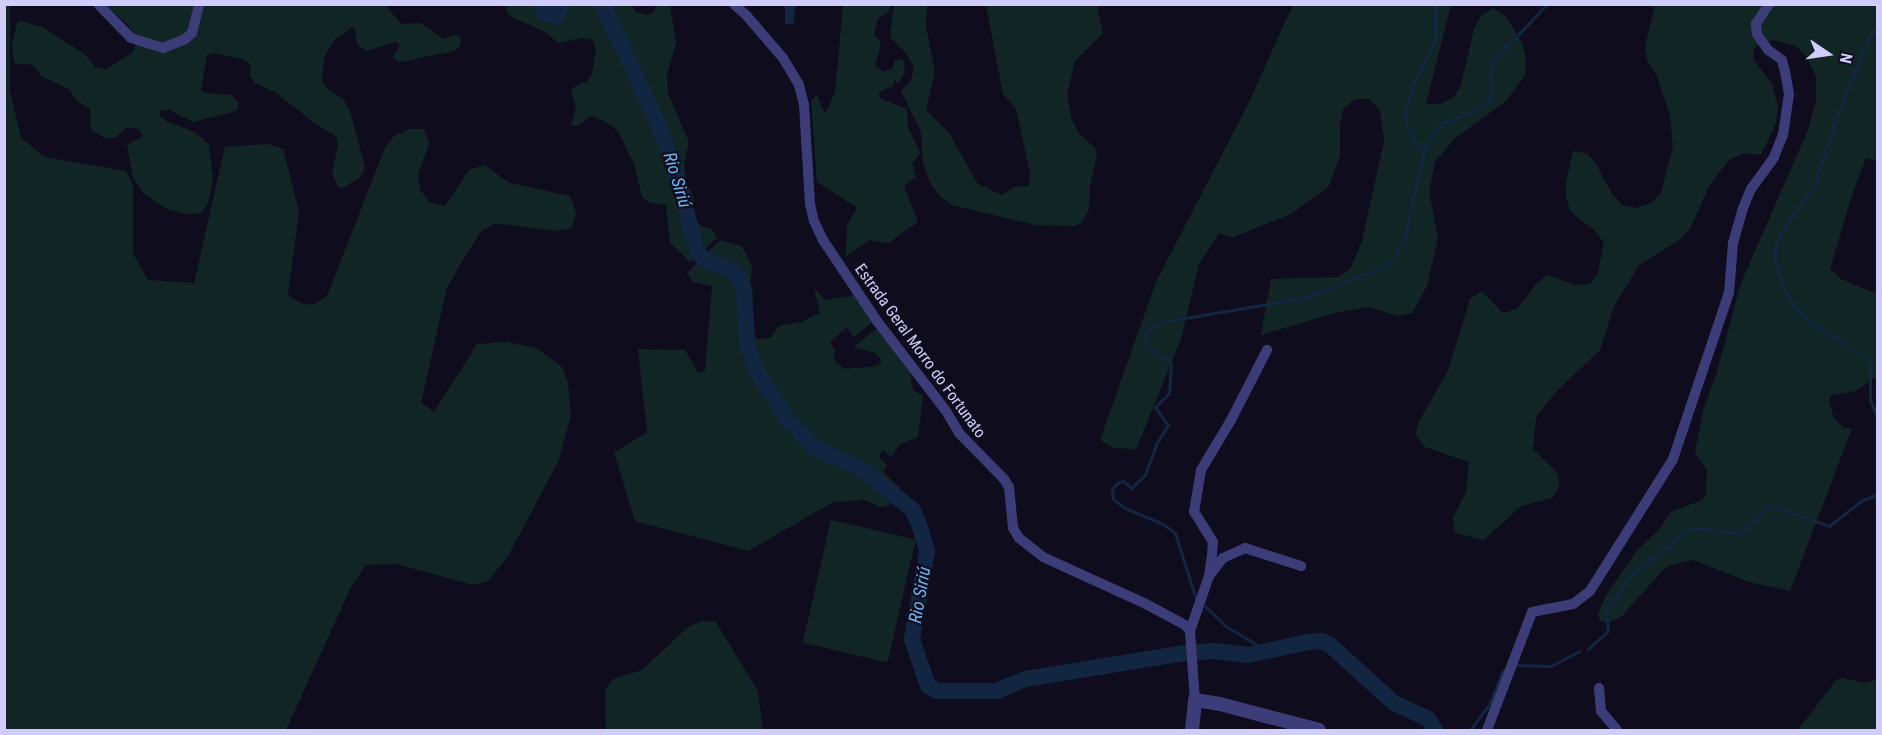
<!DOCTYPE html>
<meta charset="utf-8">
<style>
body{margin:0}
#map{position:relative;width:1882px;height:735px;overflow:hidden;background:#0f0d1d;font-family:"Roboto Condensed",sans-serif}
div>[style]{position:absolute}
.green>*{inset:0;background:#112624;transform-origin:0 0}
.water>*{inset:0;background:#122641}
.stream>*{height:3px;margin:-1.5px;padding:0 1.5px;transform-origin:1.5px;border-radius:1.5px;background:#122641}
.river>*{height:16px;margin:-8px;padding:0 8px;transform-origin:8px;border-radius:8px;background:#122641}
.minor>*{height:10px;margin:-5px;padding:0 5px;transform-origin:5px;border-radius:5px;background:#3c3d78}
.tertiary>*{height:14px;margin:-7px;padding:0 7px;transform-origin:7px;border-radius:7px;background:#3c3d78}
span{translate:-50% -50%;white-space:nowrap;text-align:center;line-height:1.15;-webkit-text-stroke:4.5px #0f0d1d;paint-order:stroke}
.street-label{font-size:16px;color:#d1cdfb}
.water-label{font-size:18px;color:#65b6f1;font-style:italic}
.frame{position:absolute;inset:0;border:6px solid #d1cdfb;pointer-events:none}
.north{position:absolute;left:1798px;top:24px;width:60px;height:60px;-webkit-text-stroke:4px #0f0d1d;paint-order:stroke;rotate:103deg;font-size:16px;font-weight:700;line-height:24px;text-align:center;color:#d1cdfb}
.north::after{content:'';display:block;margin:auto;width:21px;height:27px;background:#d1cdfb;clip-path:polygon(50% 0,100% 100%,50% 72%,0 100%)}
</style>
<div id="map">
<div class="green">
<i style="clip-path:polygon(104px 4px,385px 5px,401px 24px,421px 23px,443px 39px,457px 35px,461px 38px,460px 46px,454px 51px,400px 62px,393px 58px,400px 45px,396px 42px,366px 51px,357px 44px,355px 29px,352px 27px,333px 41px,324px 59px,322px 80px,326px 87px,344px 100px,350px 111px,364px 164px,364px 172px,359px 178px,342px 188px,338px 187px,332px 172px,338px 146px,336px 136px,317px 125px,275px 92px,255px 83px,250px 76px,251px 65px,243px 59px,214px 53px,207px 55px,201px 90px,205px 93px,232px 95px,239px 104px,236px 111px,193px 122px,170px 110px,162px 110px,160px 113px,160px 117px,166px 121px,195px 132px,209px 145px,213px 177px,208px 204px,201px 213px,185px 214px,167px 209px,144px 194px,133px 177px,127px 145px,143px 136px,139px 129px,127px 127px,116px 137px,108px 139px,91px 131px,90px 109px,77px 101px,69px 89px,41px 76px,33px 65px,14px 63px,12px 45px,17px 23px,21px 21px,42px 27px,85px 54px,96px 68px,107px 69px,134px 51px,136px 37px,128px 25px)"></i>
<i style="clip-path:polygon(4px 5px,10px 5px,10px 92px,21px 138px,45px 157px,126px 171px,133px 185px,133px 254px,148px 280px,194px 283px,225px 147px,268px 144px,283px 149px,299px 211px,288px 295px,300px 303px,314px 305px,327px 296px,385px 148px,394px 136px,409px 129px,424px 129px,429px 144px,418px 174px,420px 190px,430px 202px,445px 206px,469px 170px,484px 165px,510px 183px,570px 196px,576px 213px,572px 228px,557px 231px,495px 223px,480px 232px,447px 287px,421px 403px,434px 412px,477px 344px,507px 342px,536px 348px,562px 367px,568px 383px,571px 415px,558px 462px,508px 556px,488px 581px,474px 585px,396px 564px,366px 565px,351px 587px,286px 730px,5px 730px)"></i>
<i style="clip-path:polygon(506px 5px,631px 5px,636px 12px,647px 15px,654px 12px,656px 5px,670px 5px,676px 43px,667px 74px,668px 93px,689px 142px,684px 163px,686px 183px,693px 196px,696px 221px,701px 226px,712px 229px,717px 238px,690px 262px,670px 243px,666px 205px,651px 203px,642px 197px,634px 164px,618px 131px,605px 121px,591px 116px,578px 125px,571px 126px,576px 106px,571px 92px,575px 86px,586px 82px,592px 74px,596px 51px,593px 40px,581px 38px,559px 43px,543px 31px,512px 17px,507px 13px)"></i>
<i style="clip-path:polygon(843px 5px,891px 5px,888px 12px,878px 19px,874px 34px,881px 44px,875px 66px,884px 72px,893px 68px,895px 60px,903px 59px,905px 72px,898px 83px,894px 79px,893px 86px,879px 92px,879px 98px,907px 109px,908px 127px,920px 153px,912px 164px,916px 176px,904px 186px,918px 222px,888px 243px,869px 240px,846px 257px,847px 226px,857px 208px,817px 182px,811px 100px,817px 95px,825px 114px,835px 93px)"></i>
<i style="clip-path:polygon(894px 5px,927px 5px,926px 26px,935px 72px,926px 110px,948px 132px,978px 184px,1002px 195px,1015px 187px,1029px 186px,1030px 172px,1016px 109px,1003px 94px,986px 5px,1097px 5px,1103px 34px,1075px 61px,1067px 94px,1071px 118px,1078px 132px,1095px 148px,1097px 155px,1090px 186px,1089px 210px,1081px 223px,1074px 226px,1036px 225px,952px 205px,940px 196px,931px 185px,923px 163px,921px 132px,901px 91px,911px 80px,914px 67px,906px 53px,890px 37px)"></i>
<i style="clip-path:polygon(1293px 5px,1451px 5px,1426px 104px,1440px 104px,1454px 97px,1461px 85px,1474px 29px,1481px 16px,1493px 8px,1506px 17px,1522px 43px,1526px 59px,1525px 75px,1506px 101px,1454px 139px,1435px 162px,1429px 192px,1438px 238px,1427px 286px,1412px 313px,1398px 316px,1368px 307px,1338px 312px,1261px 335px,1271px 279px,1337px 277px,1350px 269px,1362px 241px,1384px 141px,1380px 111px,1370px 99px,1355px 99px,1343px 109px,1340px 124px,1340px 155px,1329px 186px,1291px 214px,1233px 237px,1219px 233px,1199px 264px,1181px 339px,1136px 449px,1113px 448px,1100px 440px,1156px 282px,1248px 104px)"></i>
<i style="clip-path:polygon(1655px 5px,1877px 5px,1877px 160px,1866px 158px,1852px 195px,1830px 269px,1841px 279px,1877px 294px,1877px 376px,1855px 391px,1831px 395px,1829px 402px,1834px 418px,1844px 428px,1852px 428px,1790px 591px,1749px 582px,1693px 560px,1670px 565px,1663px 570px,1621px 617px,1607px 623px,1600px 621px,1598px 614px,1608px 592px,1637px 550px,1659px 530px,1672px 511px,1701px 501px,1706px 495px,1707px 470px,1695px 452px,1703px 411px,1716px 375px,1741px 283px,1808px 130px,1816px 100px,1816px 77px,1807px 57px,1796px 46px,1773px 40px,1758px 45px,1753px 51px,1754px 60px,1772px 84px,1778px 107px,1776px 123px,1761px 155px,1744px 153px,1729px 160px,1709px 186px,1690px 229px,1679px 240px,1639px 265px,1614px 306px,1600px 350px,1555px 393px,1536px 418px,1533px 449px,1556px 471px,1560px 485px,1552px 498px,1521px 506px,1484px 540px,1455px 533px,1453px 518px,1466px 492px,1469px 462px,1425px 447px,1415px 435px,1419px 421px,1448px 371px,1470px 299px,1482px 291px,1503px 313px,1517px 309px,1536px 284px,1547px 275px,1576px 285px,1590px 284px,1598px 272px,1604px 243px,1595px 231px,1571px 212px,1566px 198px,1566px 183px,1573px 151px,1588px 154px,1597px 166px,1612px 194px,1622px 205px,1636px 208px,1651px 203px,1661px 193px,1673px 147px,1670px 116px,1656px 74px,1647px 60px,1645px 46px)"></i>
<i style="clip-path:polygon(720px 240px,742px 246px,752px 266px,747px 320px,757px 339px,770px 338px,779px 326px,801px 322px,820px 313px,814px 288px,825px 300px,855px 295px,873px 322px,854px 337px,847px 327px,830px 342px,835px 350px,834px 358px,837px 363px,845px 369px,877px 366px,882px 361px,875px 353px,853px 347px,878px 328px,910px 372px,913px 390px,923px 396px,918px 437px,900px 444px,891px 457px,883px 451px,878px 456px,887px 465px,883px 472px,900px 488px,888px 506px,881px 507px,865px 500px,833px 502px,748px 551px,635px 521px,614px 452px,647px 433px,638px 349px,685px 350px,698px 373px,705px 371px,712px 286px,693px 282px,687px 273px)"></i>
<i style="left:831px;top:520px;width:87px;height:126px;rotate:13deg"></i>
<i style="clip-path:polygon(702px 621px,716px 622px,758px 691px,763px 730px,606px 730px,605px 690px,613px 679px,642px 670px,688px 627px)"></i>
<i style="clip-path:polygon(1843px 678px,1864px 683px,1877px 680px,1877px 730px,1798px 730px,1836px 680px)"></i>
</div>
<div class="water">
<i style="clip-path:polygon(785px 5px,795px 5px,794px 23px,785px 25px)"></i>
<i style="clip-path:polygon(782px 398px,787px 410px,783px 420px,774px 405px)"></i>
</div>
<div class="stream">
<i style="left:1878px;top:27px;width:11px;rotate:135deg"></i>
<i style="left:1870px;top:35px;width:90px;rotate:112.3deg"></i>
<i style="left:1836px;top:118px;width:71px;rotate:108.2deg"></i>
<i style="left:1814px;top:185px;width:54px;rotate:125.2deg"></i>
<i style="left:1783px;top:229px;width:17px;rotate:115deg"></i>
<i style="left:1776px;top:244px;width:14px;rotate:98deg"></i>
<i style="left:1774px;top:258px;width:36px;rotate:72deg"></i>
<i style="left:1785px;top:292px;width:21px;rotate:55deg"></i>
<i style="left:1797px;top:309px;width:16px;rotate:45deg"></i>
<i style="left:1808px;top:320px;width:74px;rotate:33.5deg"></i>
<i style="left:1870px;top:361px;width:38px;rotate:90deg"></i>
<i style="left:1870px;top:399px;width:22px;rotate:69deg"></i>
<i style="left:1423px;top:154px;width:34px;rotate:-120deg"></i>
<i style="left:1406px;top:124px;width:13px;rotate:-94deg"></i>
<i style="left:1405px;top:111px;width:26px;rotate:-74deg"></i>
<i style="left:1412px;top:86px;width:51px;rotate:-63.4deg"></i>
<i style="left:1435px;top:40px;width:36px;rotate:-90deg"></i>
<i style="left:1196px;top:599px;width:69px;rotate:-107.7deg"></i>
<i style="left:1175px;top:533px;width:15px;rotate:-143deg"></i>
<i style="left:1163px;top:524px;width:41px;rotate:-157.2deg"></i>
<i style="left:1125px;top:508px;width:15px;rotate:-143deg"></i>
<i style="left:1113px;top:499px;width:10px;rotate:-96deg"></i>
<i style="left:1112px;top:489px;width:8px;rotate:-50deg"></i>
<i style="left:1117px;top:483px;width:6px;rotate:-18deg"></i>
<i style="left:1123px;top:481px;width:11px;rotate:41deg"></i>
<i style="left:1131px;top:488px;width:19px;rotate:-43deg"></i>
<i style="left:1145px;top:475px;width:33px;rotate:-70deg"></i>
<i style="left:1156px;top:444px;width:22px;rotate:-58deg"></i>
<i style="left:1168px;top:425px;width:22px;rotate:-126deg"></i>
<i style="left:1155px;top:407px;width:20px;rotate:-45deg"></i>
<i style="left:1169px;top:393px;width:28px;rotate:-86deg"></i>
<i style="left:1171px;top:365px;width:5px;rotate:-112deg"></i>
<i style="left:1169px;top:360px;width:24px;rotate:-147deg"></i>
<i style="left:1149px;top:347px;width:9px;rotate:-122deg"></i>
<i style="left:1144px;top:339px;width:7px;rotate:-74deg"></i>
<i style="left:1146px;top:332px;width:14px;rotate:-39deg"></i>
<i style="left:1157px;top:323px;width:153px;rotate:-9.8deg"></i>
<i style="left:1308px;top:297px;width:85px;rotate:-22.1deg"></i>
<i style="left:1387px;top:265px;width:13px;rotate:-48deg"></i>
<i style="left:1396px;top:255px;width:17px;rotate:-62deg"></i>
<i style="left:1404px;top:240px;width:88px;rotate:-77.5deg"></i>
<i style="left:1423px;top:154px;width:16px;rotate:-68deg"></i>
<i style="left:1429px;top:139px;width:20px;rotate:-53deg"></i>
<i style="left:1441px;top:123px;width:36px;rotate:-19deg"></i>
<i style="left:1475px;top:111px;width:17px;rotate:-33deg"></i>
<i style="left:1489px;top:102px;width:10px;rotate:-73deg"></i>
<i style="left:1492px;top:92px;width:22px;rotate:-93deg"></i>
<i style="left:1491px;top:70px;width:13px;rotate:-67deg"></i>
<i style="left:1496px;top:58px;width:74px;rotate:-46.6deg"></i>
<i style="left:1205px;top:606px;width:30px;rotate:44deg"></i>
<i style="left:1227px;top:627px;width:48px;rotate:30.3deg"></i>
<i style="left:1588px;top:649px;width:27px;rotate:-42deg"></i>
<i style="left:1608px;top:631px;width:18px;rotate:-96deg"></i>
<i style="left:1606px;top:613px;width:43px;rotate:-57.4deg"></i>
<i style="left:1629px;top:577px;width:79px;rotate:-38.3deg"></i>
<i style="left:1691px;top:528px;width:51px;rotate:5.6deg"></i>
<i style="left:1742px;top:533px;width:36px;rotate:-46deg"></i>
<i style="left:1767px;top:507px;width:7px;rotate:-8deg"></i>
<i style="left:1774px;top:506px;width:59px;rotate:20deg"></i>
<i style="left:1829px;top:526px;width:41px;rotate:-38deg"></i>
<i style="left:1861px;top:501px;width:18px;rotate:-22deg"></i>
<i style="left:1516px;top:665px;width:35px;rotate:2deg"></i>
<i style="left:1551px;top:666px;width:32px;rotate:-28deg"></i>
<i style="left:1470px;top:730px;width:31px;rotate:-53deg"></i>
<i style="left:1489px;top:705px;width:37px;rotate:-68deg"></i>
</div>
<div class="river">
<i style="left:541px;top:4px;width:9px;rotate:69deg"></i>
<i style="left:544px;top:12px;width:13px;rotate:18deg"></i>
<i style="left:556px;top:16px;width:13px;rotate:-63deg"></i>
<i style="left:602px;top:4px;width:132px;rotate:64.8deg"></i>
<i style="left:658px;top:123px;width:60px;rotate:70.7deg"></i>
<i style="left:678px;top:180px;width:74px;rotate:75.2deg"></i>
<i style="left:697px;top:252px;width:10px;rotate:45deg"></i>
<i style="left:704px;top:259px;width:30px;rotate:23deg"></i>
<i style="left:732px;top:271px;width:11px;rotate:45deg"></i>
<i style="left:740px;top:279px;width:12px;rotate:70deg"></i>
<i style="left:744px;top:290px;width:54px;rotate:86.8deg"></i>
<i style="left:747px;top:344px;width:29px;rotate:70deg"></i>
<i style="left:757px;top:371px;width:54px;rotate:57.8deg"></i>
<i style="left:786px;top:417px;width:42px;rotate:47.9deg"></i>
<i style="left:814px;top:448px;width:49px;rotate:22.9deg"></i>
<i style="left:859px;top:467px;width:68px;rotate:38.4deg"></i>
<i style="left:912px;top:509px;width:17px;rotate:65deg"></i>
<i style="left:919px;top:524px;width:28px;rotate:73deg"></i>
<i style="left:927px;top:551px;width:89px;rotate:99.7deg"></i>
<i style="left:912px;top:639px;width:50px;rotate:71.2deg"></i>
<i style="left:928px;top:686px;width:11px;rotate:27deg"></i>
<i style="left:938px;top:691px;width:58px"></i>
<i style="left:996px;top:691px;width:31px;rotate:-22deg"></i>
<i style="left:1025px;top:679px;width:163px;rotate:-9.2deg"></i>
<i style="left:1186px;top:653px;width:29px;rotate:-4deg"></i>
<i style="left:1215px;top:651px;width:33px;rotate:7deg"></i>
<i style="left:1248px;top:655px;width:61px;rotate:-12.2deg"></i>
<i style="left:1308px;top:642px;width:14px;rotate:-4deg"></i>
<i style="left:1322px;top:641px;width:9px;rotate:27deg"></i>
<i style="left:1330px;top:645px;width:86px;rotate:42.2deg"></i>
<i style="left:1394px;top:703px;width:38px;rotate:25deg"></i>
<i style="left:1428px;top:719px;width:13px;rotate:58deg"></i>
</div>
<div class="minor">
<i style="left:98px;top:4px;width:47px;rotate:45.9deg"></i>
<i style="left:131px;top:38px;width:34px;rotate:17deg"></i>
<i style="left:163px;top:48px;width:24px;rotate:-22deg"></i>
<i style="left:185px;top:39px;width:9px;rotate:-41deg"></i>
<i style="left:192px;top:33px;width:30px;rotate:-76deg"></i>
<i style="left:734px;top:4px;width:16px;rotate:43deg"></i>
<i style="left:746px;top:15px;width:57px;rotate:49.3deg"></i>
<i style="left:783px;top:58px;width:31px;rotate:59deg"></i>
<i style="left:799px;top:85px;width:21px;rotate:76deg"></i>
<i style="left:804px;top:105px;width:99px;rotate:86.5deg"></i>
<i style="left:810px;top:204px;width:17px;rotate:77deg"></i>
<i style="left:814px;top:221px;width:21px;rotate:65deg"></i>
<i style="left:823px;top:240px;width:97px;rotate:56.3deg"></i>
<i style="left:877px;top:321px;width:113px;rotate:52.5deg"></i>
<i style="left:946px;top:411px;width:26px;rotate:59deg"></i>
<i style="left:959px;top:433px;width:64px;rotate:45.6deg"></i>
<i style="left:1004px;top:479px;width:9px;rotate:58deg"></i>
<i style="left:1009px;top:487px;width:41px;rotate:84.4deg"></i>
<i style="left:1013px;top:528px;width:12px;rotate:59deg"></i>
<i style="left:1019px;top:538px;width:31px;rotate:38deg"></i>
<i style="left:1043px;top:557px;width:113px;rotate:24.5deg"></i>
<i style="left:1146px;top:604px;width:44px;rotate:28.3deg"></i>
<i style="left:1185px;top:625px;width:8px;rotate:50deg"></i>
<i style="left:1190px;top:631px;width:69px;rotate:85.9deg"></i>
<i style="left:1209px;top:576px;width:23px;rotate:-52deg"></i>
<i style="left:1223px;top:558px;width:24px;rotate:-24deg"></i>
<i style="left:1245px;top:548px;width:59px;rotate:17.8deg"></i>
<i style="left:1190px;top:631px;width:58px;rotate:-70.9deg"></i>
<i style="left:1209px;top:576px;width:21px;rotate:-82deg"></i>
<i style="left:1212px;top:555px;width:13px;rotate:-86deg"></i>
<i style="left:1213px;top:542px;width:36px;rotate:-122deg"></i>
<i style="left:1194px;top:512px;width:43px;rotate:-80.5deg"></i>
<i style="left:1201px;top:470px;width:58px;rotate:-59deg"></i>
<i style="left:1231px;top:420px;width:79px;rotate:-62.8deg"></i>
<i style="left:1599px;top:688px;width:23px;rotate:85deg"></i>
<i style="left:1601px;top:711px;width:25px;rotate:50deg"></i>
<i style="left:1487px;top:730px;width:126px;rotate:-69.1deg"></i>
<i style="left:1532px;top:612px;width:42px;rotate:-11deg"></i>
<i style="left:1573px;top:604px;width:21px;rotate:-37deg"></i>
<i style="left:1590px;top:591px;width:156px;rotate:-57.8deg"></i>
<i style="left:1673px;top:459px;width:175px;rotate:-71.4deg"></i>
<i style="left:1729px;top:293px;width:50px;rotate:-85.4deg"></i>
<i style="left:1733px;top:243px;width:33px;rotate:-74deg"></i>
<i style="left:1742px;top:211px;width:24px;rotate:-68deg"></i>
<i style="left:1751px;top:189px;width:39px;rotate:-54deg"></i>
<i style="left:1774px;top:157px;width:24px;rotate:-68deg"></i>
<i style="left:1783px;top:135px;width:41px;rotate:-81.7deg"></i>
<i style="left:1789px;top:94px;width:22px;rotate:-100deg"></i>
<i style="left:1785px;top:72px;width:12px;rotate:-104deg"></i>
<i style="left:1782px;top:60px;width:17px;rotate:-144deg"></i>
<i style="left:1768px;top:50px;width:19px;rotate:-125deg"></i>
<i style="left:1757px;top:34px;width:10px;rotate:-96deg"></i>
<i style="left:1756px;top:24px;width:24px;rotate:-57deg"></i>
</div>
<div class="tertiary">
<i style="left:1192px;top:730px;width:30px;rotate:-84deg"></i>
<i style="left:1195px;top:700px;width:25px;rotate:9deg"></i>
<i style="left:1220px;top:704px;width:102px;rotate:14.7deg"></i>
</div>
<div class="street-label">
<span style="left:920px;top:351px;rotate:54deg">Estrada Geral Morro do Fortunato</span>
</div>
<div class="water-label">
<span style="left:677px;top:180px;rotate:73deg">Rio Siriú</span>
<span style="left:920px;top:595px;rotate:-80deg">Rio Siriú</span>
</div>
<div class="frame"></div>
<div class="north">N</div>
</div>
